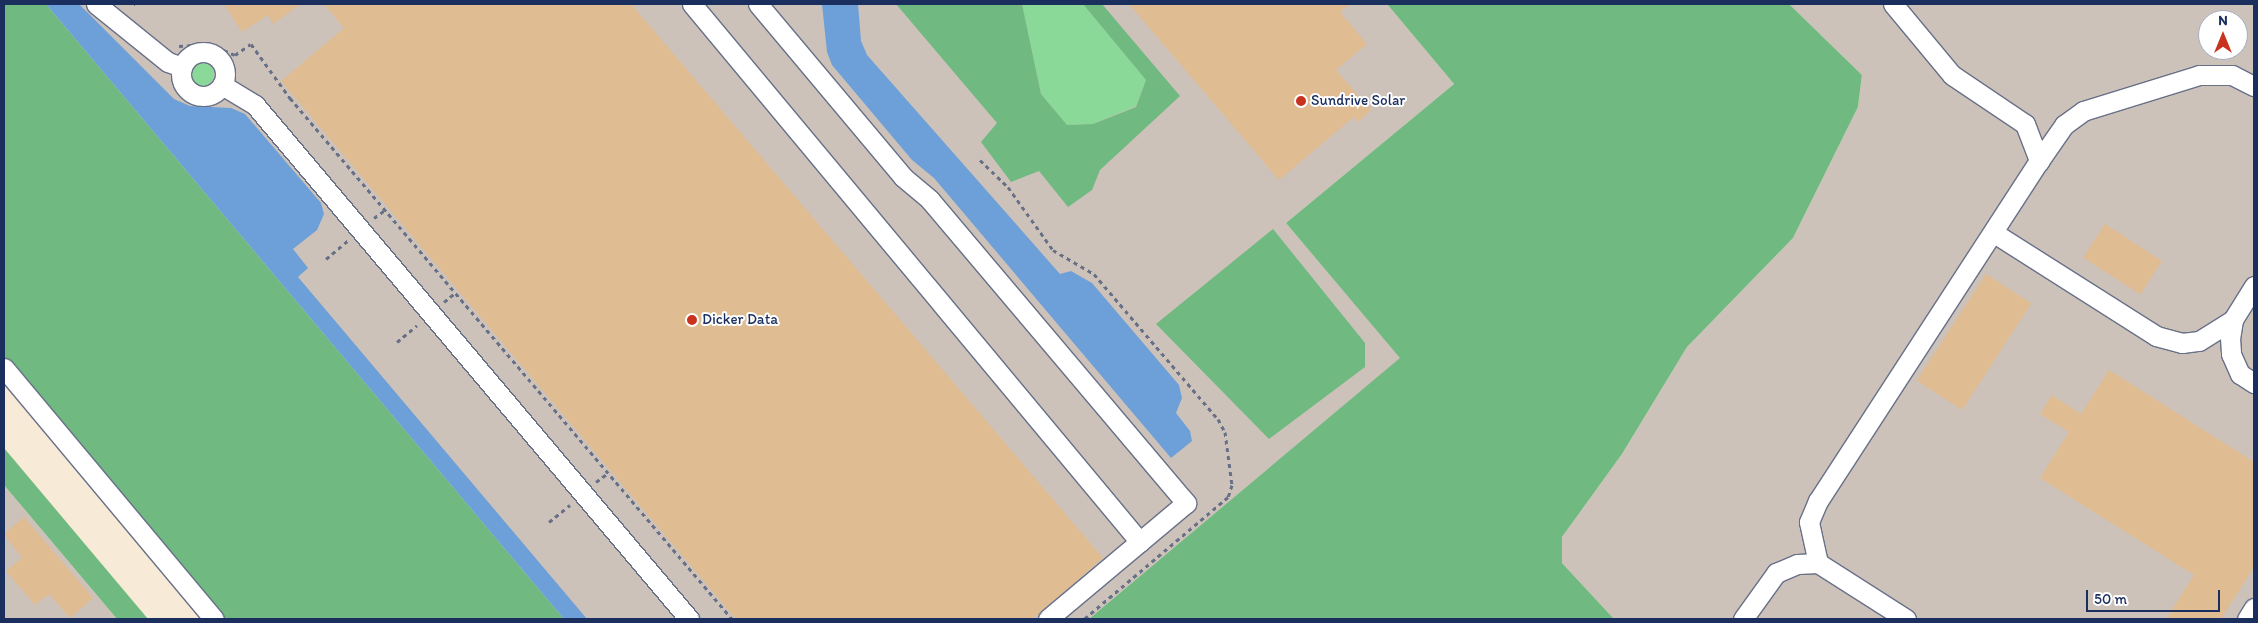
<!DOCTYPE html>
<style>
body{margin:0}
#map{position:relative;width:2258px;height:623px;overflow:hidden;background:#f7ead6;font-family:Itim,sans-serif}
div>[style]{position:absolute}
.industrial>*{inset:0;background:#ccc2b9}
.green>*{inset:0;background:#8bd998}
.round{border-radius:50%}
.forest>*{inset:0;background:#70b980}
.water>*{inset:0;background:#6d9fd8}
.building>*{inset:0;background:#e0bc92;transform-origin:0 0}
.path>*{height:3px;margin-top:-1.5px;transform-origin:0;background:repeating-linear-gradient(90deg,#687088 0 4px,transparent 0 8px)}
.roads{filter:drop-shadow(1px 0 #687088) drop-shadow(-1px 0 #687088) drop-shadow(0 1px #687088) drop-shadow(0 -1px #687088)}
.minor>*{height:19px;margin:-9.5px;padding:0 9.5px;transform-origin:9.5px;border-radius:9.5px;background:#fff}
.minor>.ring{margin:-9.5px;padding:0;box-sizing:content-box;background:none;border:19px solid #fff;border-radius:50%}
.dots>*{width:14px;height:14px;translate:-50% -50%;box-sizing:border-box;border:2px solid #fff;border-radius:50%}
span{translate:-50% -50%;white-space:nowrap;text-align:center;line-height:1.15;-webkit-text-stroke:4px #fff;paint-order:stroke}
.poi-label{font-size:15px;color:#1b2f5e}
.left{translate:0 -50%;text-align:left}
.frame{position:absolute;inset:0;border:5px solid #1b2f5e;pointer-events:none}
.north{position:absolute;left:2198px;top:10px;width:50px;height:50px;box-sizing:border-box;background:#fff;border:1px solid #a4acbf;border-radius:50%;rotate:0deg;font-size:14px;font-weight:700;line-height:20px;text-align:center;color:#1b2f5e}
.north::after{content:'';display:block;margin:auto;width:18px;height:22px;background:#c8321e;clip-path:polygon(50% 0,100% 100%,50% 72%,0 100%)}
.scale{position:absolute;left:2086px;top:590px;width:134px;height:22px;box-sizing:border-box;border:2px solid #1b2f5e;border-top:0;padding-left:6px;font-size:15px;line-height:18px;white-space:nowrap;color:#1b2f5e;-webkit-text-stroke:4px #fff;paint-order:stroke}
</style>
<div id="map">
<div class="industrial">
<i style="clip-path:polygon(46px 4px,1387px 4px,1454px 84px,1286px 223px,1401px 358px,1089px 619px,564px 619px)"></i>
<i style="clip-path:polygon(evenodd,1789px 4px,2254px 4px,2254px 619px,1614px 619px,1562px 563px,1562px 537px,1622px 454px,1687px 347px,1793px 238px,1858px 107px,1862px 75px,1789px 4px,2208px 20px,2238px 20px,2238px 50px,2208px 50px,2208px 20px)"></i>
<i style="clip-path:polygon(4px 485px,117px 619px,4px 619px)"></i>
</div>
<div class="green">
<i style="clip-path:polygon(1022px 4px,1083px 4px,1146px 80px,1136px 106px,1093px 124px,1067px 125px,1041px 94px)"></i>
<i class="round" style="left:190px;top:62px;width:24px;height:24px"></i>
</div>
<div class="forest">
<i style="clip-path:polygon(4px 4px,46px 4px,564px 619px,225px 619px,4px 357px)"></i>
<i style="clip-path:polygon(896px 4px,1022px 4px,1041px 94px,1067px 125px,1093px 124px,1136px 107px,1146px 80px,1083px 4px,1102px 4px,1180px 96px,1100px 170px,1092px 190px,1068px 207px,1039px 171px,1011px 182px,981px 142px,997px 123px)"></i>
<i style="clip-path:polygon(1387px 4px,1789px 4px,1862px 75px,1858px 107px,1793px 238px,1687px 347px,1622px 454px,1562px 537px,1562px 563px,1614px 619px,1089px 619px,1400px 358px,1286px 223px,1454px 84px)"></i>
<i style="clip-path:polygon(1273px 229px,1365px 343px,1365px 367px,1269px 439px,1156px 324px)"></i>
<i style="clip-path:polygon(4px 448px,148px 619px,117px 619px,4px 485px)"></i>
</div>
<div class="water">
<i style="clip-path:polygon(46px 4px,79px 4px,174px 99px,190px 106px,231px 108px,245px 114px,321px 203px,324px 214px,317px 230px,293px 249px,308px 268px,298px 277px,587px 619px,564px 619px)"></i>
<i style="clip-path:polygon(822px 4px,858px 4px,861px 41px,867px 55px,1060px 274px,1071px 271px,1092px 283px,1179px 385px,1182px 398px,1176px 413px,1190px 431px,1192px 441px,1171px 458px,934px 178px,912px 160px,832px 65px,827px 52px)"></i>
</div>
<div class="building">
<i style="clip-path:polygon(224px 4px,301px 4px,273px 24px,268px 15px,242px 32px)"></i>
<i style="clip-path:polygon(324px 4px,631px 4px,1103px 558px,1033px 619px,736px 619px,281px 81px,344px 28px)"></i>
<i style="clip-path:polygon(1129px 4px,1351px 4px,1340px 12px,1367px 44px,1336px 70px,1371px 110px,1358px 122px,1354px 117px,1279px 180px)"></i>
<i style="left:2105px;top:224px;width:68px;height:40px;rotate:33deg"></i>
<i style="left:1986px;top:274px;width:54px;height:127px;rotate:33deg"></i>
<i style="clip-path:polygon(2109px 370px,2254px 462px,2254px 567px,2221px 619px,2166px 619px,2194px 575px,2040px 478px,2069px 432px,2040px 414px,2052px 395px,2081px 414px)"></i>
<i style="clip-path:polygon(24px 517px,93px 598px,70px 618px,49px 594px,35px 605px,6px 571px,22px 558px,4px 534px)"></i>
</div>
<div class="path">
<i style="left:134px;top:4px;width:1px"></i>
<i style="left:179px;top:46px;width:30px;rotate:-4deg"></i>
<i style="left:209px;top:44px;width:28px;rotate:23deg"></i>
<i style="left:235px;top:55px;width:19px;rotate:-35deg"></i>
<i style="left:251px;top:44px;width:67px;rotate:54.2deg"></i>
<i style="left:290px;top:98px;width:683px;rotate:49.69deg"></i>
<i style="left:980px;top:160px;width:39px;rotate:44deg"></i>
<i style="left:1008px;top:187px;width:77px;rotate:54.5deg"></i>
<i style="left:1053px;top:250px;width:48px;rotate:30.3deg"></i>
<i style="left:1094px;top:274px;width:191px;rotate:49.5deg"></i>
<i style="left:1218px;top:419px;width:15px;rotate:62deg"></i>
<i style="left:1225px;top:432px;width:53px;rotate:82.5deg"></i>
<i style="left:1232px;top:485px;width:13px;rotate:108deg"></i>
<i style="left:1228px;top:497px;width:189px;rotate:139.7deg"></i>
<i style="left:374px;top:218px;width:14px;rotate:-36deg"></i>
<i style="left:326px;top:259px;width:30px;rotate:-40deg"></i>
<i style="left:444px;top:302px;width:14px;rotate:-39deg"></i>
<i style="left:397px;top:342px;width:26px;rotate:-40deg"></i>
<i style="left:596px;top:482px;width:15px;rotate:-37deg"></i>
<i style="left:549px;top:522px;width:27px;rotate:-39deg"></i>
</div>
<div class="roads">
<div class="minor">
<i style="left:96px;top:4px;width:92px;rotate:38.9deg"></i>
<i style="left:168px;top:62px;width:15px;rotate:20deg"></i>
<i style="left:692px;top:4px;width:700px;rotate:50.22deg"></i>
<i style="left:758px;top:4px;width:226px;rotate:50deg"></i>
<i style="left:903px;top:177px;width:35px;rotate:40deg"></i>
<i style="left:930px;top:200px;width:397px;rotate:49.8deg"></i>
<i style="left:1186px;top:503px;width:180px;rotate:140deg"></i>
<i style="left:1893px;top:4px;width:92px;rotate:50.3deg"></i>
<i style="left:1952px;top:75px;width:88px;rotate:33.9deg"></i>
<i style="left:2025px;top:124px;width:40px;rotate:69deg"></i>
<i class="ring" style="left:181px;top:52px;width:25px;height:25px"></i>
<i style="left:222px;top:85px;width:39px;rotate:31deg"></i>
<i style="left:255px;top:105px;width:673px;rotate:49.82deg"></i>
<i style="left:1994px;top:233px;width:192px;rotate:32.4deg"></i>
<i style="left:2156px;top:336px;width:27px;rotate:15deg"></i>
<i style="left:2182px;top:343px;width:17px;rotate:-7deg"></i>
<i style="left:2199px;top:341px;width:40px;rotate:-32deg"></i>
<i style="left:2254px;top:286px;width:40px;rotate:122deg"></i>
<i style="left:2233px;top:320px;width:18px;rotate:99deg"></i>
<i style="left:2230px;top:338px;width:16px;rotate:86deg"></i>
<i style="left:2231px;top:354px;width:22px;rotate:66deg"></i>
<i style="left:2240px;top:374px;width:17px;rotate:33deg"></i>
<i style="left:4px;top:368px;width:327px;rotate:50.1deg"></i>
<i style="left:1743px;top:619px;width:57px;rotate:-54.3deg"></i>
<i style="left:1776px;top:573px;width:23px;rotate:-23deg"></i>
<i style="left:1797px;top:564px;width:21px;rotate:-3deg"></i>
<i style="left:1906px;top:619px;width:104px;rotate:-147.5deg"></i>
<i style="left:1818px;top:563px;width:42px;rotate:-102.4deg"></i>
<i style="left:1809px;top:522px;width:23px;rotate:-67deg"></i>
<i style="left:1818px;top:501px;width:406px;rotate:-57deg"></i>
<i style="left:2039px;top:161px;width:44px;rotate:-55.2deg"></i>
<i style="left:2064px;top:125px;width:24px;rotate:-36deg"></i>
<i style="left:2083px;top:111px;width:121px;rotate:-17.2deg"></i>
<i style="left:2199px;top:75px;width:33px"></i>
<i style="left:2232px;top:75px;width:25px;rotate:27deg"></i>
<i style="left:2247px;top:619px;width:13px;rotate:-58deg"></i>
</div>
</div>
<div class="dots">
<i style="left:1301px;top:101px;background:#c8321e"></i>
<i style="left:692px;top:320px;background:#c8321e"></i>
</div>
<div class="poi-label">
<span class="left" style="left:1311px;top:101px">Sundrive Solar</span>
<span class="left" style="left:702px;top:320px">Dicker Data</span>
</div>
<div class="frame"></div>
<div class="north">N</div>
<div class="scale">50 m</div>
</div>
